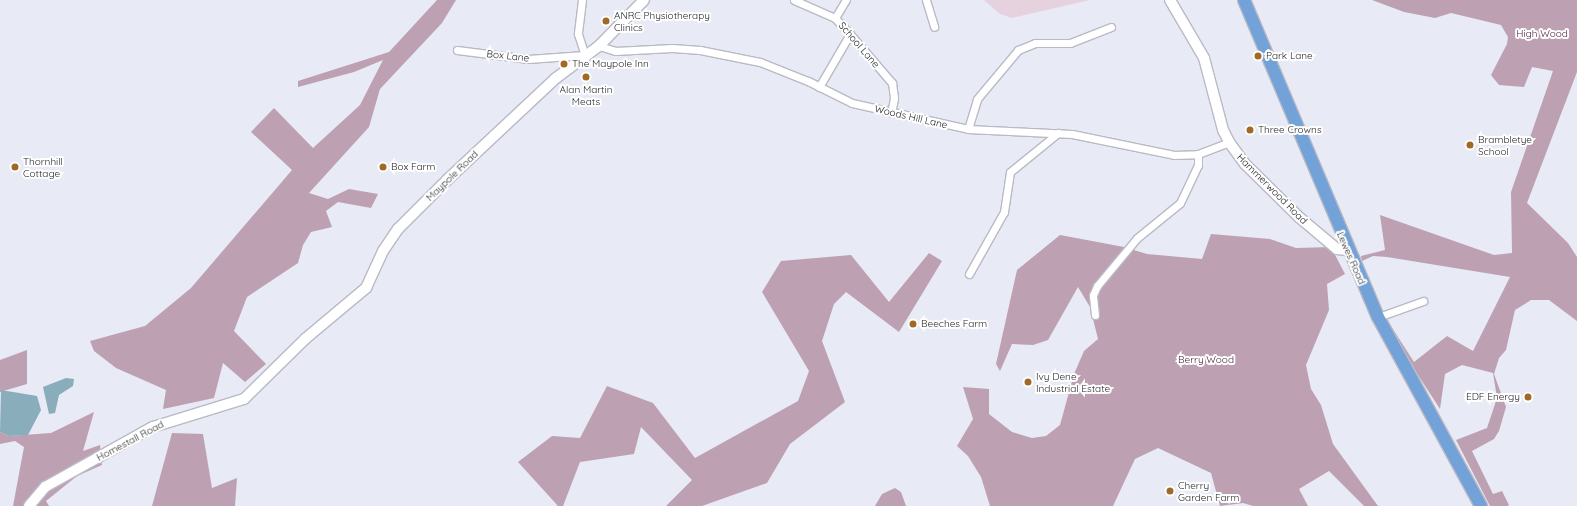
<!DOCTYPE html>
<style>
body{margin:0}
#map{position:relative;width:1577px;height:506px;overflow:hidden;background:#e8eaf5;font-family:Quicksand,sans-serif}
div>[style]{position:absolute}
.green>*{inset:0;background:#e5d2de}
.forest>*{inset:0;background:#bea0b3}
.water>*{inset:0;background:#89adba}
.roads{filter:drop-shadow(1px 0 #b9bac5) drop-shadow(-1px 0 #b9bac5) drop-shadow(0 1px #b9bac5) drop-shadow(0 -1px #b9bac5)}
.street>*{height:7px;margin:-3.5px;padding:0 3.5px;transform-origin:3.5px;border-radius:3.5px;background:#fff}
.secondary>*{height:10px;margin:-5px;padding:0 5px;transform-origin:5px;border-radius:5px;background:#fff}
.highway>*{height:12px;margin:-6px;padding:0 6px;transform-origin:6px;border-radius:6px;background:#72a2d7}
.dots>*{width:11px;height:11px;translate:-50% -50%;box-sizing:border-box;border:2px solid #fff;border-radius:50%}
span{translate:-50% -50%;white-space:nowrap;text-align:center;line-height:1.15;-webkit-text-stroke:4px #fff;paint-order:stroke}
.poi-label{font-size:10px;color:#28282c}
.left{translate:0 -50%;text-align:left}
.right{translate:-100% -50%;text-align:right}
.park-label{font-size:10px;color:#4d2541}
.street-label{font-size:10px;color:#28282c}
</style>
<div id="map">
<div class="green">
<i style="clip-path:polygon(984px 0,1090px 0,1012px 18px,1000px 14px)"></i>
</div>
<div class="forest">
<i style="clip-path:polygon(437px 0,456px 0,442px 23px,380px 89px,369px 127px,309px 193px,328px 199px,349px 189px,378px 194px,371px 208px,338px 202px,326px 211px,332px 227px,311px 232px,303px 245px,298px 263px,247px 297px,234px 331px,266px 364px,245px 382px,223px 363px,214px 398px,163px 409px,166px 390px,116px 368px,94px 351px,90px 341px,145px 326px,191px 288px,292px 170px,251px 132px,274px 108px,313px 148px,360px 105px,383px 60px,354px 72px,298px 87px,298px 81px,389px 52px)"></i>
<i style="clip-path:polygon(1372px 0,1577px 0,1577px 72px,1527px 203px,1568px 243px,1577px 257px,1577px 321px,1549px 300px,1531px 300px,1515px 310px,1506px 350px,1499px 358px,1494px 374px,1506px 407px,1499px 431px,1494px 439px,1472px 451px,1493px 494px,1502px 491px,1509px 505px,1507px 506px,1490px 506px,1456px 440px,1487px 428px,1497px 398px,1493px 373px,1462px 365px,1445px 374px,1440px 409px,1383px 321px,1387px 320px,1414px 362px,1447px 336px,1473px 351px,1510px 277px,1387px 257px,1373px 256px,1362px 261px,1361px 256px,1385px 250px,1380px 215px,1494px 255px,1512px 253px,1511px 192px,1553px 71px,1532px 67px,1524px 87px,1499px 85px,1491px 75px,1507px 44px,1508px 37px,1501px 25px,1451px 13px,1435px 18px,1404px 12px)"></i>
<i style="clip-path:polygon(1211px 234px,1270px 239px,1296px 248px,1331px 247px,1345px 274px,1327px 284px,1329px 310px,1306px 365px,1311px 389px,1321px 405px,1333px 444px,1378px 506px,1364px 506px,1329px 471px,1299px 489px,1308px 506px,1253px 506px,1243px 503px,1220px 506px,1211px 473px,1158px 448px,1135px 459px,1113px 506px,990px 506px,981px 477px,968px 456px,957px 446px,973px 419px,963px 387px,989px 389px,989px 414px,1012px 432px,1032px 438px,1046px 436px,1060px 425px,1074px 374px,1084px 351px,1098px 339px,1090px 307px,1078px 287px,1048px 340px,1033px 345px,1012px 344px,1000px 371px,996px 364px,1017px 270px,1060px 235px,1124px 247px,1147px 254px,1202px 259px)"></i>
<i style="clip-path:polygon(929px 253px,942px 261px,899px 332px,846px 292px,834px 304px,822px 341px,845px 402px,790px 444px,767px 483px,702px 506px,666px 506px,692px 480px,641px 427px,634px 454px,580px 462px,563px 506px,558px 506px,518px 462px,552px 436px,580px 438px,607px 386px,653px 403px,695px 458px,798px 401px,809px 371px,762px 292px,781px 261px,851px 255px,889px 302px)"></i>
<i style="clip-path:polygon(27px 350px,27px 384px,0 392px,0 360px)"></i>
<i style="clip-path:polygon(94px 412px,83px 451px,100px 445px,102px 465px,77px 476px,46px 501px,49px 506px,13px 506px,24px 447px,15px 441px,0 444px,0 432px,9px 436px,51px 433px)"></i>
<i style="clip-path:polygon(172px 433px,203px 434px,212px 488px,237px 478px,235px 506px,152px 506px)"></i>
<i style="clip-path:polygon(895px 488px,901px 492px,906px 506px,875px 506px,882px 494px)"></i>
</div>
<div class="water">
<i style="clip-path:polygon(66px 378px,74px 379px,73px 386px,59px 395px,55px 413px,49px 414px,43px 387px)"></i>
<i style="clip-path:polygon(1px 390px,37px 396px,41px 410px,28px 435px,9px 436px,0 432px)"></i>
</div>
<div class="roads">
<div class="street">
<i style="left:582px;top:0;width:34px;rotate:97deg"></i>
<i style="left:578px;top:34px;width:25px;rotate:72deg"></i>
<i style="left:794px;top:0;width:45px;rotate:23.7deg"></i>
<i style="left:835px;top:18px;width:22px;rotate:47deg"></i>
<i style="left:850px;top:34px;width:65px;rotate:49.4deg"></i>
<i style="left:892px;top:83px;width:15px;rotate:82deg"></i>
<i style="left:894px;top:98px;width:15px;rotate:101deg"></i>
<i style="left:926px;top:0;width:28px;rotate:73deg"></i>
<i style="left:835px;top:18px;width:21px;rotate:-59deg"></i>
<i style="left:599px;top:46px;width:17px;rotate:17deg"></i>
<i style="left:615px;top:51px;width:57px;rotate:-3deg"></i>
<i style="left:672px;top:48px;width:28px;rotate:4deg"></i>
<i style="left:700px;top:50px;width:61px;rotate:11.3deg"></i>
<i style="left:760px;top:62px;width:52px;rotate:21.6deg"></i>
<i style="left:808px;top:81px;width:49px;rotate:26.6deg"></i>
<i style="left:852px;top:103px;width:119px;rotate:12.6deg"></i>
<i style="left:968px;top:129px;width:104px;rotate:2.8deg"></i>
<i style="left:1072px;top:134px;width:104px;rotate:11.6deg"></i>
<i style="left:1174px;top:155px;width:24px;rotate:-2deg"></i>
<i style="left:1198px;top:154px;width:33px;rotate:-21deg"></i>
<i style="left:457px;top:50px;width:72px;rotate:7.2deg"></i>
<i style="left:528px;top:59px;width:56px;rotate:-4.1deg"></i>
<i style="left:819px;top:87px;width:61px;rotate:-59.7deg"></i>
<i style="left:968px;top:129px;width:31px;rotate:-73deg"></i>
<i style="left:977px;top:99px;width:64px;rotate:-50.1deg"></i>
<i style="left:1018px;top:50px;width:18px;rotate:-22deg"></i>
<i style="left:1035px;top:43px;width:35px"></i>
<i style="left:1070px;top:43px;width:44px;rotate:-21.3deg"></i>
<i style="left:969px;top:274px;width:71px;rotate:-60.6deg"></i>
<i style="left:1004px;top:212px;width:40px;rotate:-81.5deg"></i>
<i style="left:1010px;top:172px;width:62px;rotate:-39.1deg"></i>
<i style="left:1095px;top:315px;width:20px;rotate:-96deg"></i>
<i style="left:1093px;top:295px;width:10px;rotate:-66deg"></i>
<i style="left:1097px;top:286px;width:62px;rotate:-50.2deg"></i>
<i style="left:1137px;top:238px;width:55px;rotate:-39.1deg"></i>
<i style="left:1180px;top:203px;width:42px;rotate:-64.7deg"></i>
<i style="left:1198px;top:165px;width:11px;rotate:-90deg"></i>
<i style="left:1378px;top:317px;width:48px;rotate:-19.6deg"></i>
</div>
<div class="secondary">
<i style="left:1170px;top:0;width:67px;rotate:59.6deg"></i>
<i style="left:1204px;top:58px;width:74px;rotate:75.2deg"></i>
<i style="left:1223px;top:130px;width:13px;rotate:63deg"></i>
<i style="left:1229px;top:142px;width:27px;rotate:54deg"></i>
<i style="left:1245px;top:164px;width:77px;rotate:44.5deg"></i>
<i style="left:1300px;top:218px;width:48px;rotate:40deg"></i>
<i style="left:1337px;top:249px;width:10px;rotate:6deg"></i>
<i style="left:29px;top:506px;width:25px;rotate:-50deg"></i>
<i style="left:45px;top:487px;width:124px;rotate:-29.1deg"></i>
<i style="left:153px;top:427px;width:95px;rotate:-17.1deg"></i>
<i style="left:244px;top:399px;width:86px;rotate:-44.5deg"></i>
<i style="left:305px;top:339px;width:80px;rotate:-39.9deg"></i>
<i style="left:366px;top:288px;width:41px;rotate:-65.3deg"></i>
<i style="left:383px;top:251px;width:27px;rotate:-56deg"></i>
<i style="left:398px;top:229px;width:69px;rotate:-45deg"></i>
<i style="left:447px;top:180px;width:149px;rotate:-43.1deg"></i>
<i style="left:556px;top:78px;width:54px;rotate:-36.7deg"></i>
<i style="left:599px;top:46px;width:64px;rotate:-45.6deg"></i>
</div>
<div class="highway">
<i style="left:1244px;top:0;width:344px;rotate:67.1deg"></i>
<i style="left:1378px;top:317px;width:215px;rotate:61.4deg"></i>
</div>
</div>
<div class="dots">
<i style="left:606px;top:21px;background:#a16926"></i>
<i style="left:1258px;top:56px;background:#a16926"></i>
<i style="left:564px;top:64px;background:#a16926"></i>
<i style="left:586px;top:77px;background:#a16926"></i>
<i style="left:1250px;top:130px;background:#a16926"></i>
<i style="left:1470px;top:145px;background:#a16926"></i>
<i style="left:15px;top:167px;background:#a16926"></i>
<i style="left:383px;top:167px;background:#a16926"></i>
<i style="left:913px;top:324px;background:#a16926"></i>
<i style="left:1028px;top:382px;background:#a16926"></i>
<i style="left:1528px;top:397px;background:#a16926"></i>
<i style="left:1170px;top:491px;background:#a16926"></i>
</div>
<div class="poi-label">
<span class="left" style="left:614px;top:21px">ANRC Physiotherapy<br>Clinics</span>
<span class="left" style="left:1266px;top:56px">Park Lane</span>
<span class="left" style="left:572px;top:64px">The Maypole Inn</span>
<span style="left:586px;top:95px">Alan Martin<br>Meats</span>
<span class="left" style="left:1258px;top:130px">Three Crowns</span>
<span class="left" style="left:1478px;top:145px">Brambletye<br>School</span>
<span class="left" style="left:23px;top:167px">Thornhill<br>Cottage</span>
<span class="left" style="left:391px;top:167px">Box Farm</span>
<span class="left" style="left:921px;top:324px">Beeches Farm</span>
<span class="left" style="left:1036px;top:382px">Ivy Dene<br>Industrial Estate</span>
<span class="right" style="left:1520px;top:397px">EDF Energy</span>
<span class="left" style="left:1178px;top:491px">Cherry<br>Garden Farm</span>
</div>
<div class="park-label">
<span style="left:1542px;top:34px">High Wood</span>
<span style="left:1206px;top:360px">Berry Wood</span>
</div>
<div class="street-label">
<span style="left:859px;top:45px;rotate:49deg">School Lane</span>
<span style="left:508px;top:56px;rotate:6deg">Box Lane</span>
<span style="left:911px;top:117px;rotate:13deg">Woods Hill Lane</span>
<span style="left:452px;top:176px;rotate:-44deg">Maypole Road</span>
<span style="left:1272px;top:189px;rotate:45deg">Hammerwood Road</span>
<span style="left:1351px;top:258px;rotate:66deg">Lewes Road</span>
<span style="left:130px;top:441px;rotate:-28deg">Homestall Road</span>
</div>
</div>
